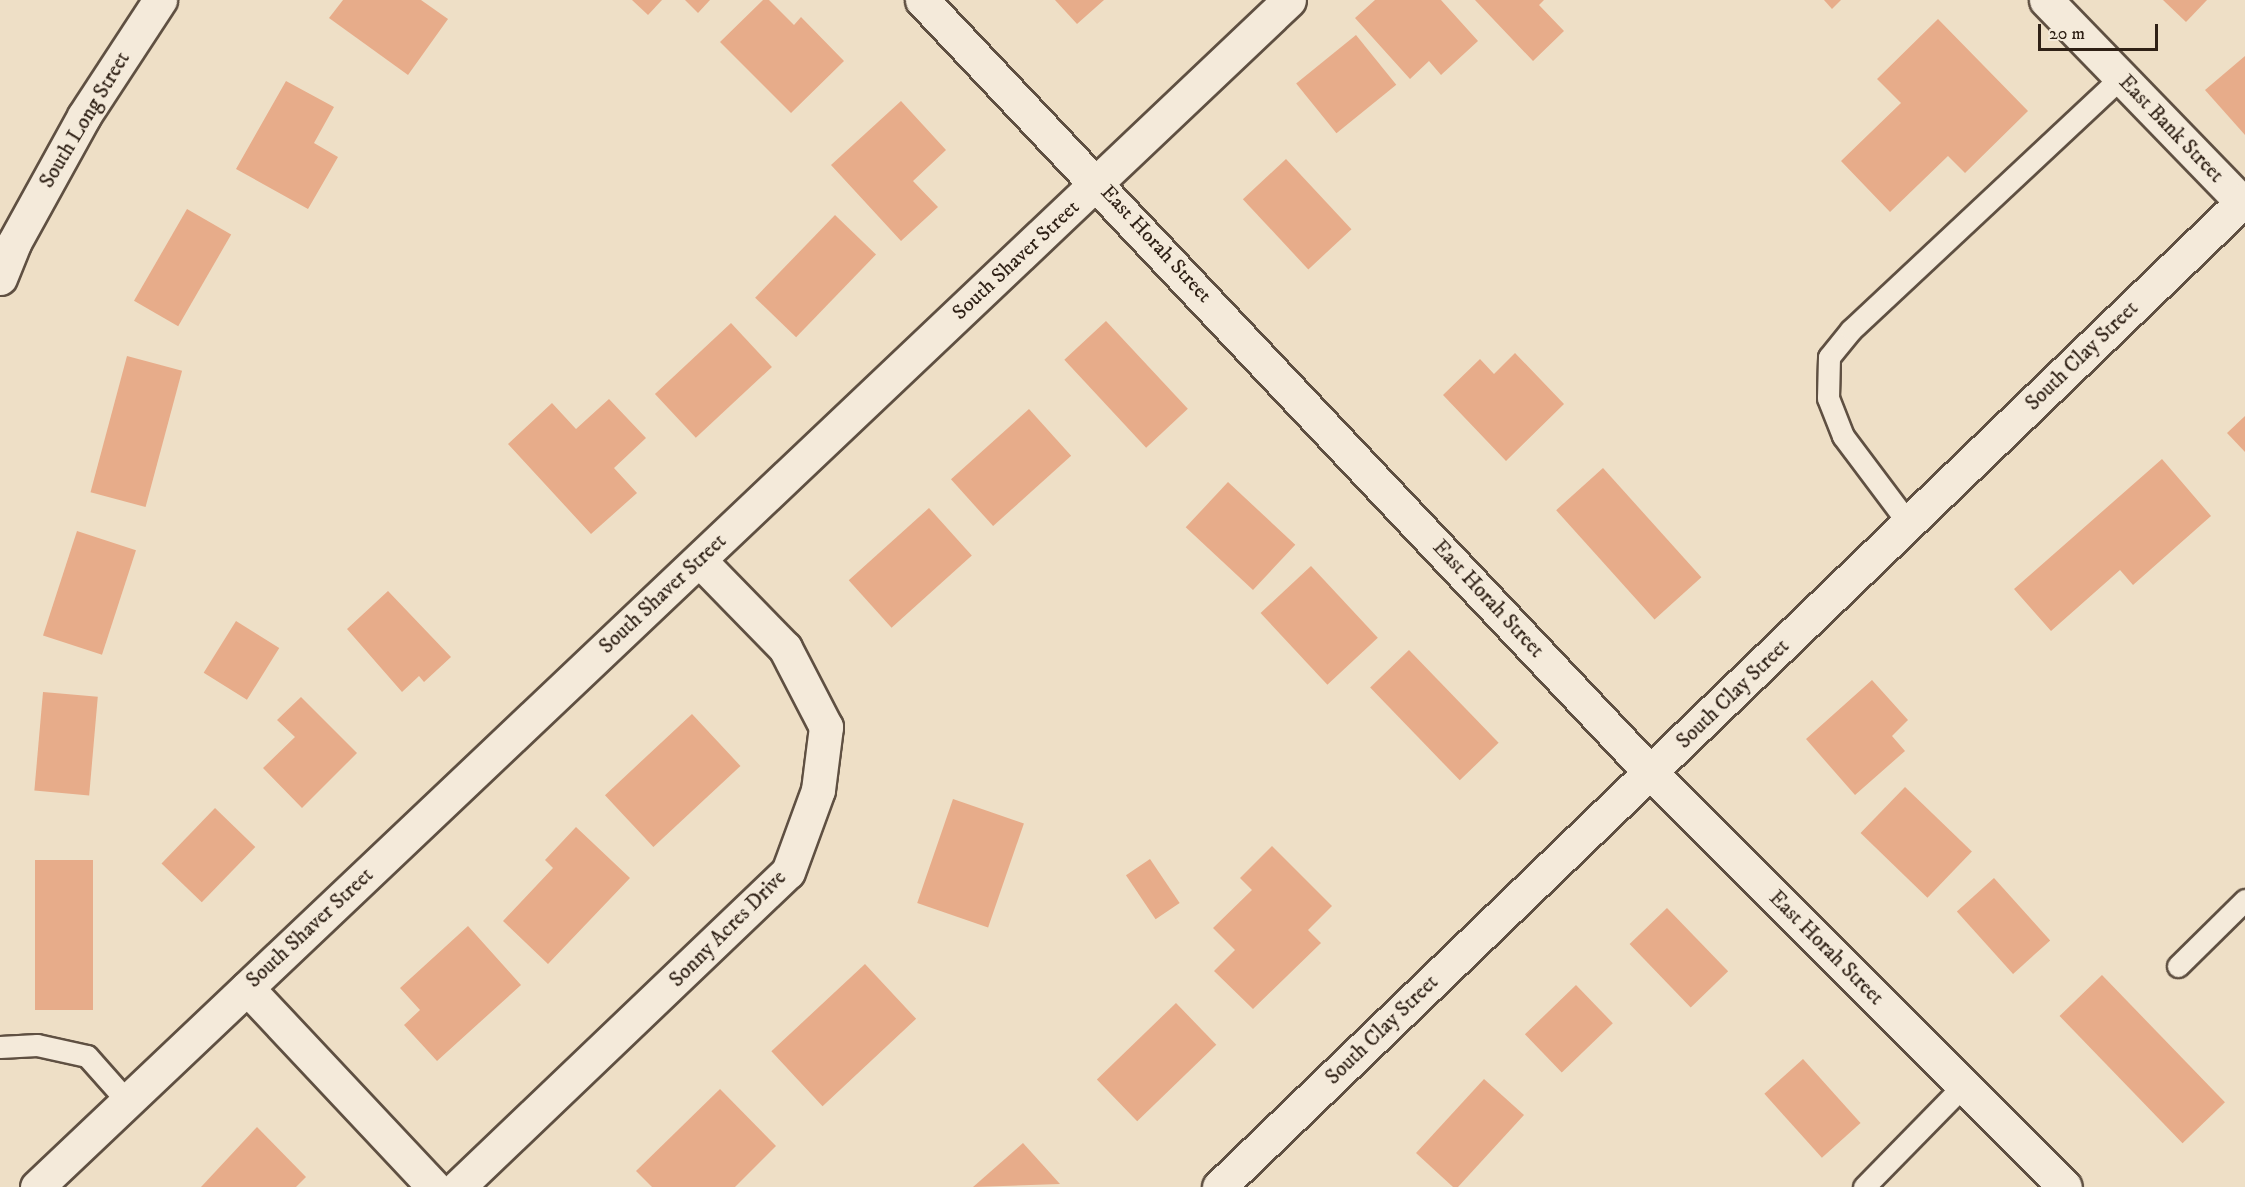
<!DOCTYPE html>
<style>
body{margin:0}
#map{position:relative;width:2245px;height:1187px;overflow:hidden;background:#eedfc6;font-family:"IM FELL DW Pica",serif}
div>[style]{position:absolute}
.building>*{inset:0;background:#e7ac8a;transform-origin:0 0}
.roads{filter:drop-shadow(2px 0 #5f5042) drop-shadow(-2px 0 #5f5042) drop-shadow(0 2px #5f5042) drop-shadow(0 -2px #5f5042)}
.service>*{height:21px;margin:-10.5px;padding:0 10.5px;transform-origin:10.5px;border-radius:10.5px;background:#f4eada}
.minor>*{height:33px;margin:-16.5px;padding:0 16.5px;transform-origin:16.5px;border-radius:16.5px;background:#f4eada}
.secondary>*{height:33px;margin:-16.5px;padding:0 16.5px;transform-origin:16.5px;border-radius:16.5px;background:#f4eada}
span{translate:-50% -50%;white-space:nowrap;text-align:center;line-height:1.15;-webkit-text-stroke:4.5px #f4eada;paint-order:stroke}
.street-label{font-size:21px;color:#2f2116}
.scale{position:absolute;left:2038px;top:24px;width:120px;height:27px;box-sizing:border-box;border:3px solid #2f2116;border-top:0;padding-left:8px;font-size:18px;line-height:21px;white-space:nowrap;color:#2f2116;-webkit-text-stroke:4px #f4eada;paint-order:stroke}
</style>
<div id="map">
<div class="building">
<i style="clip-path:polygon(343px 0,421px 0,448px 19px,408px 75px,329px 18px)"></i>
<i style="clip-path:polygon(632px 0,662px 0,648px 15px)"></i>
<i style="clip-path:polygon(685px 0,710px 0,698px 13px)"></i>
<i style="clip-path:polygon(763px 0,769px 0,794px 25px,801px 17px,844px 61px,791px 113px,720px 42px)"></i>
<i style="clip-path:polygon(1055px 0,1104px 0,1077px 24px)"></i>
<i style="clip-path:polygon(1375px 0,1441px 0,1478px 41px,1441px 75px,1429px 61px,1410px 79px,1355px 18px)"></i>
<i style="clip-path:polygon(1475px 0,1544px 0,1539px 5px,1564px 31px,1533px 61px)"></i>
<i style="clip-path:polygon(1824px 0,1841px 0,1832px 9px)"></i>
<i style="clip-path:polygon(2163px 0,2207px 0,2186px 22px)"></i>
<i style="clip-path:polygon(1938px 19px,2028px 111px,1965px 173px,1948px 156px,1890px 212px,1841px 161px,1901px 103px,1877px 79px)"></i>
<i style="left:1356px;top:35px;width:64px;height:77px;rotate:51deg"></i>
<i style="clip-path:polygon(2245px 56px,2245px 135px,2205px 90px)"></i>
<i style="clip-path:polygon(286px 81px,334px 107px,314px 143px,338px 157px,308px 209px,236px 169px)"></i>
<i style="clip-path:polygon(901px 101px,946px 150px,913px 181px,938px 207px,901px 241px,831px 165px)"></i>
<i style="left:1286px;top:159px;width:96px;height:59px;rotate:47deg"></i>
<i style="left:187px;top:209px;width:51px;height:106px;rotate:30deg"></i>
<i style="left:835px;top:215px;width:57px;height:115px;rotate:44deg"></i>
<i style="left:1106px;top:321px;width:120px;height:57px;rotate:47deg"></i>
<i style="left:731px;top:323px;width:60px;height:104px;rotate:47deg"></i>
<i style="clip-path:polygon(1515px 353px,1564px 404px,1506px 461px,1443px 395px,1480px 359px,1494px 374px)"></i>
<i style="left:127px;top:356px;width:57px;height:141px;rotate:15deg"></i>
<i style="clip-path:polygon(609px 399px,646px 438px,614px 468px,637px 493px,591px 534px,508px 444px,552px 403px,576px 429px)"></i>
<i style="left:1029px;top:409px;width:63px;height:105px;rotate:48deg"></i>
<i style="clip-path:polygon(2245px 416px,2245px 452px,2227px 433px)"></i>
<i style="clip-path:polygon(2162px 459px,2211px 516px,2133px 585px,2120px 570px,2051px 631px,2014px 589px)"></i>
<i style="left:1603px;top:468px;width:147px;height:63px;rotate:48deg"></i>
<i style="left:1228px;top:482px;width:92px;height:62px;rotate:43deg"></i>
<i style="left:929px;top:508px;width:64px;height:108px;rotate:48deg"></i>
<i style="left:77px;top:531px;width:62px;height:110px;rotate:18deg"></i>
<i style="left:1311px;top:566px;width:98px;height:69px;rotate:47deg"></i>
<i style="clip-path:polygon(388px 591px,451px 657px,424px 682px,419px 676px,402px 692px,347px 629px)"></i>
<i style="left:236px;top:621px;width:51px;height:61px;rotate:32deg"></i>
<i style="left:1409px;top:650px;width:129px;height:54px;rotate:46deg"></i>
<i style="clip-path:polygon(1872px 680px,1908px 720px,1892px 736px,1905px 751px,1855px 795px,1806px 739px)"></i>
<i style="left:43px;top:692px;width:55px;height:99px;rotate:5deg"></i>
<i style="clip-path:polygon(301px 697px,357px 753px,302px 808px,263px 768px,295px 737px,277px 720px)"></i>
<i style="left:692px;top:714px;width:71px;height:119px;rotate:47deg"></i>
<i style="left:1905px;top:787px;width:93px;height:64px;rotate:44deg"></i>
<i style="left:953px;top:799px;width:75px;height:110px;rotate:19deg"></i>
<i style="left:215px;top:808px;width:56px;height:77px;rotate:44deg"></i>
<i style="clip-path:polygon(576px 827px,630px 878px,548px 964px,503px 921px,553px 868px,545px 860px)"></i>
<i style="clip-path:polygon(1272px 846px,1332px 906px,1308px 930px,1321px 943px,1253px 1009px,1214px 971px,1235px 950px,1213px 928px,1252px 890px,1240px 878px)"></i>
<i style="left:1150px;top:859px;width:53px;height:29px;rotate:56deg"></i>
<i style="left:35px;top:860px;width:58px;height:150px"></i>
<i style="left:1994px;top:878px;width:84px;height:50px;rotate:48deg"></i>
<i style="left:1667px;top:908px;width:88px;height:52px;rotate:46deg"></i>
<i style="clip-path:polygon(468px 926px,521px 985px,437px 1061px,404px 1025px,420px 1010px,400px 988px)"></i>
<i style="left:865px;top:964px;width:75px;height:128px;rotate:47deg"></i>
<i style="left:2102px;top:975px;width:177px;height:59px;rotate:46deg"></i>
<i style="left:1576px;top:985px;width:53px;height:71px;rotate:46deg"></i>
<i style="left:1176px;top:1003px;width:58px;height:110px;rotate:46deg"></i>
<i style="left:1803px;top:1059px;width:86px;height:52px;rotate:48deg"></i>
<i style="clip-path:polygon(1484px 1079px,1524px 1115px,1458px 1187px,1453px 1187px,1416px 1153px)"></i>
<i style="clip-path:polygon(720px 1089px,776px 1146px,735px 1187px,652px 1187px,636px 1171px)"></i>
<i style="clip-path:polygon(257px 1127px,306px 1177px,296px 1187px,201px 1187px)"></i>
<i style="clip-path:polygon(1023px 1143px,1060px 1184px,973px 1187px)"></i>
</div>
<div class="roads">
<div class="service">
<i style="left:1909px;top:524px;width:110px;rotate:-126.9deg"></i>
<i style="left:1843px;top:436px;width:41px;rotate:-111.5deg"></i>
<i style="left:1828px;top:398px;width:41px;rotate:-88.6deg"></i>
<i style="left:1829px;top:357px;width:35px;rotate:-51deg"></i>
<i style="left:1851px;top:330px;width:370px;rotate:-43.1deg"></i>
<i style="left:2178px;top:966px;width:94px;rotate:-44.6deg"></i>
<i style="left:0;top:1047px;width:37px;rotate:-3deg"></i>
<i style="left:37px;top:1045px;width:51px;rotate:12.4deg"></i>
<i style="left:87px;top:1056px;width:60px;rotate:48.4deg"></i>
<i style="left:1864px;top:1187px;width:143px;rotate:-45.6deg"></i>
</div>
<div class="minor">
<i style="left:922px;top:0;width:1063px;rotate:46.68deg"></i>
<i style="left:1651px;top:773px;width:585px;rotate:45deg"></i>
<i style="left:2046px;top:0;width:286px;rotate:45.9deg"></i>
<i style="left:247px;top:988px;width:273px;rotate:46.8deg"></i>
<i style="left:37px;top:1187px;width:1725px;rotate:-43.47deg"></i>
<i style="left:458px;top:1187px;width:456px;rotate:-43.7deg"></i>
<i style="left:788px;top:872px;width:87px;rotate:-69.9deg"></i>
<i style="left:818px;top:790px;width:64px;rotate:-82.8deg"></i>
<i style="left:826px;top:727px;width:89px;rotate:-117.4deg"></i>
<i style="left:785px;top:648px;width:123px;rotate:-134.3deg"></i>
<i style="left:1219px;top:1187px;width:1424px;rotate:-43.92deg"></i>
</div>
<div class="secondary">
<i style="left:0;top:278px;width:38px;rotate:-68deg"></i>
<i style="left:14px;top:243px;width:145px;rotate:-61.1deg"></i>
<i style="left:84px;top:116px;width:139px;rotate:-56.8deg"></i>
</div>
</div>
<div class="street-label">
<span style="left:85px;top:120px;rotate:-59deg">South Long Street</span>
<span style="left:2171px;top:129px;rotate:46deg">East Bank Street</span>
<span style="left:1156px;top:244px;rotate:47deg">East Horah Street</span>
<span style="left:1016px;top:260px;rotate:-43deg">South Shaver Street</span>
<span style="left:2082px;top:356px;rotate:-44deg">South Clay Street</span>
<span style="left:663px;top:594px;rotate:-43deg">South Shaver Street</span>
<span style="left:1488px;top:599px;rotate:47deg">East Horah Street</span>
<span style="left:1733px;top:694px;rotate:-44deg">South Clay Street</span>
<span style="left:310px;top:928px;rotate:-43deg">South Shaver Street</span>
<span style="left:728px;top:929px;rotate:-45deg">Sonny Acres Drive</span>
<span style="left:1826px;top:948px;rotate:45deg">East Horah Street</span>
<span style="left:1382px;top:1030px;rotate:-44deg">South Clay Street</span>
</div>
<div class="scale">20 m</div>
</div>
